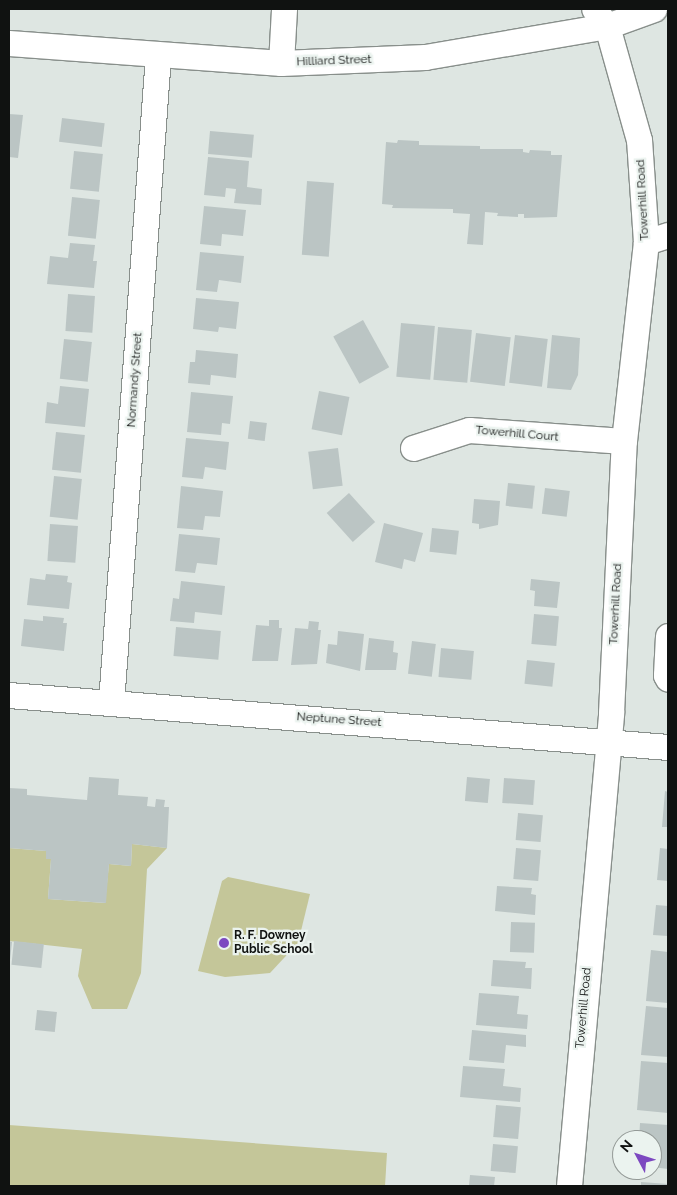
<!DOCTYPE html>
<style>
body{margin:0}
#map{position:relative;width:677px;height:1195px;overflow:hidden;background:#dee6e2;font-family:Raleway,sans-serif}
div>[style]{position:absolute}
.green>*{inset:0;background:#c4c699}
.building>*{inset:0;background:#bbc5c4;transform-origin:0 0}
.roads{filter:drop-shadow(1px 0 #888f8b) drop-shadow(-1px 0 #888f8b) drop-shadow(0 1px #888f8b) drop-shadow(0 -1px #888f8b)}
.minor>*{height:25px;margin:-12.5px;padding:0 12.5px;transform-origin:12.5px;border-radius:12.5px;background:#fff}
.dots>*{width:14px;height:14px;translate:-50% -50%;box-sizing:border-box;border:2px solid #ebf3ef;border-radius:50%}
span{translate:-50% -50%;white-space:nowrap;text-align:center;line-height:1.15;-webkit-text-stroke:4.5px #ebf3ef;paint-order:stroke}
.street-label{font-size:12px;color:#101211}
.poi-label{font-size:12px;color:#101211;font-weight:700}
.left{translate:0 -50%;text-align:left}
.frame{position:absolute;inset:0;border:10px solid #101211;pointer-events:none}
.north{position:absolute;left:612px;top:1130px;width:50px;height:50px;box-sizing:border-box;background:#ebf3ef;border:1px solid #939996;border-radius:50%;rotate:310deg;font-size:14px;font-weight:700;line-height:20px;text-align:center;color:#101211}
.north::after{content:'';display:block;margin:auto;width:18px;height:22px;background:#7c48c0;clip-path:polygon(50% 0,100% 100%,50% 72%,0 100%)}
</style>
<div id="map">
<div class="green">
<i style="clip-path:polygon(132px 844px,167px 848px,147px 869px,141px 973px,127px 1009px,92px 1009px,78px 976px,82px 949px,9px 941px,9px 848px,46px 851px,46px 858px,51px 859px,48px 899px,105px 903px,109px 864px,131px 866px)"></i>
<i style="clip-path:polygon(228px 877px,310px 894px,298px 943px,270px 973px,225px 977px,198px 971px,222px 881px)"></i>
<i style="clip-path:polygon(9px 1125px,387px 1153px,385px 1186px,9px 1186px)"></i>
</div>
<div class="building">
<i style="clip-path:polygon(9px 114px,23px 115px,18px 158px,9px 157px)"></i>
<i style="left:62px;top:118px;width:43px;height:24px;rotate:7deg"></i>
<i style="left:210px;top:131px;width:44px;height:23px;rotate:5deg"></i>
<i style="clip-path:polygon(398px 140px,419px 141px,419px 145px,480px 146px,480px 149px,523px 149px,523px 152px,529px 153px,530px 150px,551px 151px,551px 155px,562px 155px,557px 217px,524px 218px,524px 214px,518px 214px,518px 217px,497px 216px,498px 213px,485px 212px,483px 245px,467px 244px,470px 214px,453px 213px,453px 209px,392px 208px,393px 205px,382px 204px,386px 142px,397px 143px)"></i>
<i style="left:74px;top:151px;width:29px;height:38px;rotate:6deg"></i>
<i style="clip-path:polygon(208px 157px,249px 161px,247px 187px,262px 189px,261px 205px,234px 203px,236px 189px,226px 188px,225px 197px,204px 195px)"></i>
<i style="left:307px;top:181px;width:27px;height:74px;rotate:4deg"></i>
<i style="left:72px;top:197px;width:28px;height:39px;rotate:6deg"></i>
<i style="clip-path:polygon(204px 206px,246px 210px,243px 236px,222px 234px,221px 246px,200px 244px)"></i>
<i style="clip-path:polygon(70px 243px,95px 245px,93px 261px,97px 261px,94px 288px,47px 284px,50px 256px,68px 258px)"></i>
<i style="clip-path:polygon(200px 252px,244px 256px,241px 283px,219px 280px,217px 292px,196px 290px)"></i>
<i style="left:68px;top:294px;width:27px;height:37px;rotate:4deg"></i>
<i style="clip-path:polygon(196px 298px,239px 302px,236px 329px,219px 327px,218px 332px,193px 329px)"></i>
<i style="left:363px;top:320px;width:54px;height:34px;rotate:61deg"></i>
<i style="left:401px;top:323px;width:34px;height:54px;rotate:5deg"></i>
<i style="left:438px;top:327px;width:34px;height:53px;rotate:5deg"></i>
<i style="left:476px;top:333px;width:35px;height:49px;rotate:7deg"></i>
<i style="left:515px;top:335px;width:33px;height:48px;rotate:7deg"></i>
<i style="clip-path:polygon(552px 335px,580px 338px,578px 375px,571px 390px,547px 388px)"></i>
<i style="left:64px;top:339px;width:28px;height:40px;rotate:6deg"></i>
<i style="clip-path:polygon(196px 350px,238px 354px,236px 378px,211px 375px,210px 385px,188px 383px,190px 362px,195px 362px)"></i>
<i style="clip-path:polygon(60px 386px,89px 389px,85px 427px,45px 423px,47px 402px,58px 404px)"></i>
<i style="left:319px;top:391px;width:31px;height:39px;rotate:11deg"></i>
<i style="clip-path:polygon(191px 392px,233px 396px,230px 424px,222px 423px,221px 435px,187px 432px)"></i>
<i style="left:250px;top:421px;width:17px;height:18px;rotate:7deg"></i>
<i style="left:56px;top:432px;width:29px;height:38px;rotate:6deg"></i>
<i style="clip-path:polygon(186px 438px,229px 442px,226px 470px,205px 467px,203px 479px,182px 477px)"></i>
<i style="left:338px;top:448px;width:38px;height:30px;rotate:83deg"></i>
<i style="left:54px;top:476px;width:28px;height:41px;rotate:6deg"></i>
<i style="left:508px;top:483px;width:27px;height:23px;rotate:6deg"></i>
<i style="clip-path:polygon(181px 486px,223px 491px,220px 517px,205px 516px,203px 530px,177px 528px)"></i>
<i style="left:545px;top:488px;width:25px;height:26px;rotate:7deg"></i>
<i style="left:349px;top:493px;width:39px;height:30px;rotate:48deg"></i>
<i style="clip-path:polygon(474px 499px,500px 501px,498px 525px,479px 529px,479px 524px,472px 523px)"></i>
<i style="clip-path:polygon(384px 523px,423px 533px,415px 562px,404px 559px,402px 569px,375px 562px)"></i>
<i style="left:50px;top:524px;width:28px;height:37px;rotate:4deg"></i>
<i style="left:432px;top:528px;width:27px;height:24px;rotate:6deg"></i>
<i style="clip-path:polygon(179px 534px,220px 538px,217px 565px,197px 563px,195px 573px,175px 571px)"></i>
<i style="clip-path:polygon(46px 574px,68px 576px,67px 582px,72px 583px,69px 609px,27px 605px,30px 578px,45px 580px)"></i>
<i style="clip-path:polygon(531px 579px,560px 582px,557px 608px,534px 606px,535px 591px,530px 590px)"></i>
<i style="clip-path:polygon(181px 581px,225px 586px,222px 615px,195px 612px,194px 623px,170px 621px,173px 598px,179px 599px)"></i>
<i style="left:534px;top:614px;width:25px;height:30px;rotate:5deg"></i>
<i style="clip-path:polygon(43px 616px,64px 618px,63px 623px,67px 623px,64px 651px,21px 646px,24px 619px,43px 621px)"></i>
<i style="clip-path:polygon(269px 620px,279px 620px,279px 628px,282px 628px,278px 661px,252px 661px,256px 625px,269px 626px)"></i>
<i style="clip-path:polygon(309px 621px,319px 622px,318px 630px,321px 630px,317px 664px,291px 665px,295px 628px,308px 629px)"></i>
<i style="left:176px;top:627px;width:45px;height:29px;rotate:5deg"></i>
<i style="clip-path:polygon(338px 631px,364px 634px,360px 671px,326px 663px,328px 644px,337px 645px)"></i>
<i style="clip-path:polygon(369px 638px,394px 641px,393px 652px,398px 653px,396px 670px,365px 670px)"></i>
<i style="left:412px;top:641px;width:24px;height:33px;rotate:7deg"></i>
<i style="left:441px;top:648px;width:33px;height:29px;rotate:5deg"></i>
<i style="left:527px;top:660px;width:28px;height:24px;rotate:6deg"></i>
<i style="clip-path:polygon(89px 777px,119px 779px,118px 795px,148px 797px,147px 806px,155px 807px,156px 799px,165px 800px,164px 807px,169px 807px,167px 848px,132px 844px,131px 866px,109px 864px,106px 903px,48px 899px,51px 859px,46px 859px,46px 851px,9px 848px,9px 788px,27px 789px,27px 795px,87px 800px)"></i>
<i style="left:467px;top:777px;width:23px;height:24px;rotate:5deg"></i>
<i style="left:504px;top:778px;width:31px;height:25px;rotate:4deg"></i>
<i style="clip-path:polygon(665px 791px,668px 792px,668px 827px,662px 827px)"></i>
<i style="left:518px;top:813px;width:25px;height:27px;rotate:5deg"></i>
<i style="left:516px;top:848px;width:25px;height:31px;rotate:5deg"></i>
<i style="clip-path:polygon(660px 848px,668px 849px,668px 881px,657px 880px)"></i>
<i style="clip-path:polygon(497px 886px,532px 888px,531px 894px,536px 895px,535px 915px,495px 911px)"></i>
<i style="clip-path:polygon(656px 905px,668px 906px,668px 936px,653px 935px)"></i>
<i style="left:511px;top:922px;width:24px;height:30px;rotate:2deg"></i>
<i style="clip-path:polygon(9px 941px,12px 942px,10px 960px,9px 960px)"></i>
<i style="left:14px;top:941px;width:30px;height:24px;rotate:6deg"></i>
<i style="clip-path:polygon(651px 950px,668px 952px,668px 1003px,646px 1001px)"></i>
<i style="clip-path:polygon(493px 960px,526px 962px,525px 968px,532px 968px,531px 989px,491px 986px)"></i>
<i style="clip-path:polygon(479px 993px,519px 996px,517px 1014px,528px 1015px,527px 1029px,476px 1025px)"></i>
<i style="clip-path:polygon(646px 1006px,668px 1008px,668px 1057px,641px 1055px)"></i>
<i style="left:37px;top:1010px;width:20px;height:20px;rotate:6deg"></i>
<i style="clip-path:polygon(472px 1030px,526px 1035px,526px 1047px,506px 1045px,504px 1063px,469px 1060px)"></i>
<i style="clip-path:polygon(641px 1061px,668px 1063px,668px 1113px,637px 1110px)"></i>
<i style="clip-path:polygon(463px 1066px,505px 1069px,503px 1086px,521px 1088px,520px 1102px,460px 1097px)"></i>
<i style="left:496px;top:1105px;width:25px;height:32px;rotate:5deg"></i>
<i style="clip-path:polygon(640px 1123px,668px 1125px,668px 1169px,652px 1167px,652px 1140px,639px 1140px)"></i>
<i style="left:493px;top:1144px;width:25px;height:27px;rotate:5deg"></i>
<i style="clip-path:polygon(470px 1175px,495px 1177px,494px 1186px,469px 1186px)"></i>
<i style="clip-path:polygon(641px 1182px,668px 1184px,668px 1186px,641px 1186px)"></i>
</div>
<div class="roads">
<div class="minor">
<i style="left:9px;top:43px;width:273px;rotate:4.2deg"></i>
<i style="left:281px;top:63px;width:144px;rotate:-2.4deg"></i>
<i style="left:425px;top:57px;width:185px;rotate:-9.7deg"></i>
<i style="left:607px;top:26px;width:50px;rotate:-19.9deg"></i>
<i style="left:281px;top:63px;width:54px;rotate:-86.8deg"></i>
<i style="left:646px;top:242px;width:23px;rotate:-18deg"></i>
<i style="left:413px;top:448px;width:59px;rotate:-17.8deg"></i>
<i style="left:469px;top:430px;width:155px;rotate:4.1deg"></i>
<i style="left:668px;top:636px;width:39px;rotate:93deg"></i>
<i style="left:666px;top:675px;width:4px;rotate:63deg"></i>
<i style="left:9px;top:695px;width:661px;rotate:4.51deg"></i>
<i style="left:111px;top:703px;width:649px;rotate:-85.85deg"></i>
<i style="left:569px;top:1186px;width:475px;rotate:-84.9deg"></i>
<i style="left:611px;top:713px;width:272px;rotate:-87.3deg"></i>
<i style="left:624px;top:441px;width:200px;rotate:-83.7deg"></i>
<i style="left:646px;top:242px;width:102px;rotate:-93.9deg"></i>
<i style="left:639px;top:140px;width:118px;rotate:-105.7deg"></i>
<i style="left:607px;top:26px;width:21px;rotate:-127deg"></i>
</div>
</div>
<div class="dots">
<i style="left:224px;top:943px;background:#7c48c0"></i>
</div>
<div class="street-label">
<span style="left:334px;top:61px;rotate:-2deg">Hilliard Street</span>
<span style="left:643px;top:200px;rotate:-93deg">Towerhill Road</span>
<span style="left:135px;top:380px;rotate:-86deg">Normandy Street</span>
<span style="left:517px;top:434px;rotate:5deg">Towerhill Court</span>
<span style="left:616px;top:604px;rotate:-87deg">Towerhill Road</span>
<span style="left:339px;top:720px;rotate:4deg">Neptune Street</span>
<span style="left:584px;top:1008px;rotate:-85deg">Towerhill Road</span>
</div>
<div class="poi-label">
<span class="left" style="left:234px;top:943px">R. F. Downey<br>Public School</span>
</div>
<div class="frame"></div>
<div class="north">N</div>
</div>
